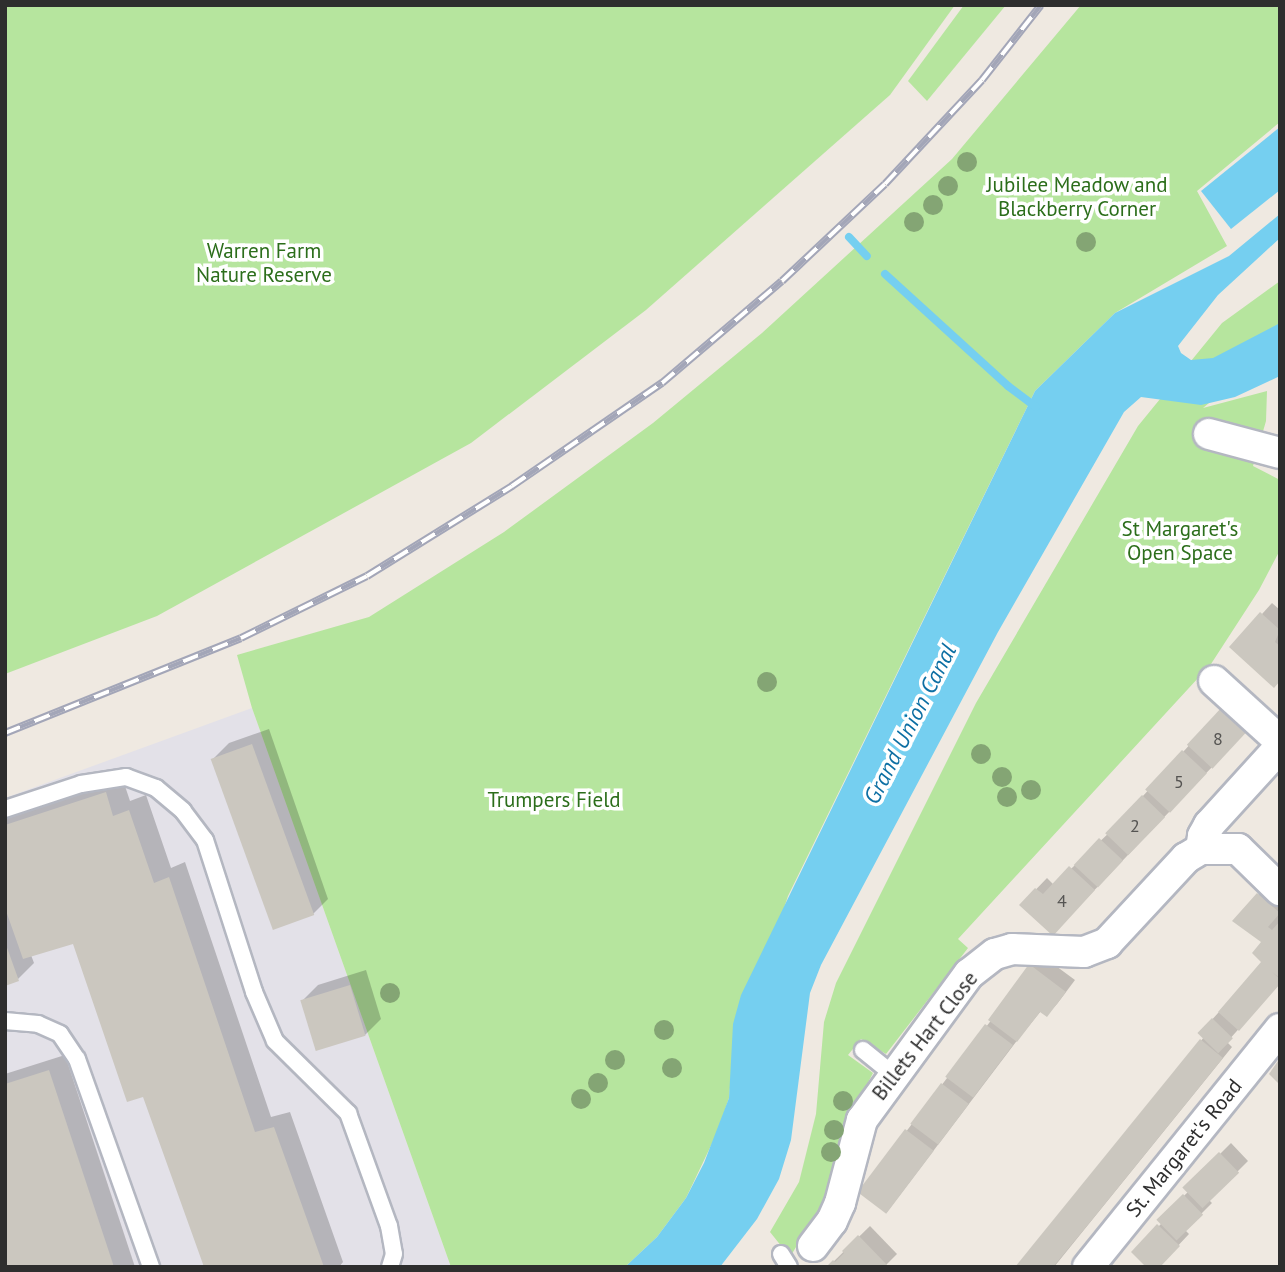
<!DOCTYPE html>
<style>
body{margin:0}
#map{position:relative;width:1285px;height:1272px;overflow:hidden;background:#efe9e1;font-family:"PT Sans",sans-serif}
div>[style]{position:absolute}
.industrial>*{inset:0;background:#e3e1e8}
.green>*{inset:0;background:#b6e59e}
.water>*{inset:0;background:#75cff0}
.shadow>*{inset:0;background:#0003}
.stream>*{height:8px;margin:-4px;padding:0 4px;transform-origin:4px;border-radius:4px;background:#75cff0}
.building>*{inset:0;background:#cbc7bf;transform-origin:0 0}
.roads{filter:drop-shadow(2px 0 #b4b7c1) drop-shadow(-2px 0 #b4b7c1) drop-shadow(0 2px #b4b7c1) drop-shadow(0 -2px #b4b7c1)}
.lane>*{height:16px;margin:-8px;padding:0 8px;transform-origin:8px;border-radius:8px;background:#fff}
.street>*{height:30px;margin:-15px;padding:0 15px;transform-origin:15px;border-radius:15px;background:#fff}
.rail>*{height:8px;margin-top:-4px;transform-origin:0;background:repeating-linear-gradient(90deg,#fff 0 16px,#a3a6b8 0 32px);box-sizing:border-box;border-block:2px solid #a3a6b8}
.trees>*{width:20px;height:20px;margin:-10px;border-radius:50%;background:#84a574}
span{translate:-50% -50%;white-space:nowrap;text-align:center;line-height:1.15;-webkit-text-stroke:7px #fff;paint-order:stroke}
.number-label{font-size:18px;color:#555452}
.number-label span{-webkit-text-stroke-width:0}
.park-label{font-size:21px;color:#2c6e1b}
.street-label{font-size:21px;color:#2e2e2e}
.water-label{font-size:23px;color:#0d6fa3;font-style:italic}
.frame{position:absolute;inset:0;border:7px solid #2e2e2e;pointer-events:none}
</style>
<div id="map">
<div class="industrial">
<i style="clip-path:polygon(252px 708px,451px 1267px,5px 1267px,5px 798px)"></i>
</div>
<div class="green">
<i style="clip-path:polygon(5px 5px,955px 5px,890px 95px,646px 310px,471px 443px,157px 616px,5px 674px)"></i>
<i style="clip-path:polygon(964px 5px,1006px 5px,927px 101px,908px 81px)"></i>
<i style="clip-path:polygon(1081px 5px,1280px 5px,1280px 122px,1197px 191px,1227px 246px,1115px 313px,1035px 391px,788px 896px,732px 1065px,729px 1098px,717px 1133px,686px 1198px,657px 1237px,625px 1267px,451px 1267px,252px 708px,237px 655px,369px 617px,504px 532px,653px 423px,762px 333px,952px 159px)"></i>
<i style="clip-path:polygon(1280px 281px,1280px 351px,1258px 362px,1203px 408px,1267px 391px,1266px 421px,1253px 466px,1280px 480px,1280px 550px,1259px 590px,1211px 664px,958px 939px,968px 948px,886px 1054px,861px 1039px,848px 1055px,873px 1073px,844px 1129px,822px 1204px,790px 1257px,770px 1232px,799px 1182px,816px 1114px,824px 1022px,836px 983px,976px 703px,1138px 426px,1222px 323px)"></i>
</div>
<div class="water">
<i style="clip-path:polygon(1280px 127px,1280px 190px,1231px 229px,1201px 191px)"></i>
<i style="clip-path:polygon(1280px 214px,1280px 238px,1218px 295px,1178px 346px,1181px 353px,1191px 360px,1213px 358px,1280px 323px,1280px 376px,1235px 397px,1201px 405px,1141px 397px,1124px 412px,998px 632px,821px 965px,810px 993px,791px 1140px,779px 1179px,757px 1219px,720px 1267px,625px 1267px,657px 1237px,686px 1198px,704px 1163px,729px 1098px,733px 1024px,741px 995px,1035px 391px,1115px 313px,1229px 256px)"></i>
</div>
<div class="shadow">
<i style="clip-path:polygon(1272px 603px,1280px 610px,1280px 679px,1262px 614px)"></i>
<i style="clip-path:polygon(1224px 707px,1213px 766px,1063px 923px,1021px 905px,1047px 878px,1054px 885px,1112px 830px)"></i>
<i style="clip-path:polygon(269px 729px,328px 899px,312px 915px,213px 759px,229px 743px)"></i>
<i style="clip-path:polygon(122px 777px,130px 801px,146px 795px,171px 868px,185px 862px,271px 1117px,290px 1112px,343px 1262px,339px 1267px,205px 1267px,144px 1095px,75px 942px,31px 955px,34px 963px,18px 979px,5px 984px,5px 816px)"></i>
<i style="clip-path:polygon(1280px 873px,1280px 983px,1227px 1042px,1232px 1047px,1054px 1267px,1020px 1267px,1204px 1037px,1200px 1033px,1264px 962px,1258px 895px)"></i>
<i style="clip-path:polygon(1041px 955px,1075px 980px,1057px 1004px,1047px 1014px,1041px 1011px,1019px 1038px,887px 1212px,860px 1192px)"></i>
<i style="clip-path:polygon(366px 970px,381px 1019px,365px 1035px,302px 1001px,318px 985px)"></i>
<i style="clip-path:polygon(65px 1055px,135px 1267px,5px 1267px,5px 1074px)"></i>
<i style="clip-path:polygon(1231px 1143px,1248px 1161px,1209px 1200px,1212px 1203px,1185px 1230px,1189px 1234px,1158px 1267px,1133px 1252px,1162px 1223px,1159px 1220px,1189px 1191px,1186px 1188px)"></i>
<i style="clip-path:polygon(870px 1226px,897px 1254px,884px 1267px,828px 1267px)"></i>
</div>
<div class="stream">
<i style="left:849px;top:237px;width:26px;rotate:47deg"></i>
<i style="left:885px;top:274px;width:166px;rotate:42.3deg"></i>
<i style="left:1008px;top:386px;width:35px;rotate:37deg"></i>
</div>
<div class="building">
<i style="clip-path:polygon(1260px 612px,1280px 630px,1275px 642px,1280px 646px,1280px 681px,1274px 688px,1229px 647px)"></i>
<i style="left:1223px;top:706px;width:35px;height:53px;rotate:43deg"></i>
<i style="left:252px;top:744px;width:182px;height:44px;rotate:70deg"></i>
<i style="left:1182px;top:750px;width:34px;height:54px;rotate:43deg"></i>
<i style="clip-path:polygon(106px 792px,113px 816px,129px 810px,154px 883px,169px 877px,255px 1132px,274px 1127px,324px 1267px,204px 1267px,143px 1097px,127px 1102px,73px 944px,23px 959px,5px 908px,5px 825px)"></i>
<i style="left:1142px;top:795px;width:32px;height:53px;rotate:44deg"></i>
<i style="left:1099px;top:838px;width:33px;height:37px;rotate:43deg"></i>
<i style="clip-path:polygon(1069px 866px,1095px 890px,1053px 936px,1019px 905px,1035px 888px,1043px 894px)"></i>
<i style="clip-path:polygon(1257px 893px,1280px 913px,1268px 927px,1272px 930px,1280px 921px,1280px 978px,1272px 972px,1280px 979px,1280px 984px,1239px 1031px,1218px 1012px,1261px 962px,1252px 953px,1261px 942px,1232px 921px)"></i>
<i style="clip-path:polygon(5px 942px,19px 981px,5px 986px)"></i>
<i style="clip-path:polygon(1029px 964px,1066px 992px,1047px 1017px,1040px 1012px,1017px 1042px,988px 1020px)"></i>
<i style="left:350px;top:985px;width:53px;height:52px;rotate:73deg"></i>
<i style="left:1212px;top:1018px;width:29px;height:21px;rotate:44deg"></i>
<i style="left:985px;top:1024px;width:35px;height:66px;rotate:37deg"></i>
<i style="clip-path:polygon(1200px 1039px,1223px 1058px,1091px 1221px,1053px 1267px,1015px 1267px)"></i>
<i style="clip-path:polygon(1280px 1058px,1280px 1085px,1269px 1074px)"></i>
<i style="clip-path:polygon(49px 1070px,114px 1267px,5px 1267px,5px 1084px)"></i>
<i style="left:941px;top:1083px;width:35px;height:51px;rotate:37deg"></i>
<i style="left:905px;top:1129px;width:36px;height:79px;rotate:37deg"></i>
<i style="left:1219px;top:1152px;width:29px;height:51px;rotate:46deg"></i>
<i style="left:1183px;top:1194px;width:29px;height:37px;rotate:46deg"></i>
<i style="clip-path:polygon(1157px 1224px,1180px 1246px,1160px 1267px,1146px 1267px,1131px 1252px)"></i>
<i style="clip-path:polygon(858px 1235px,889px 1267px,826px 1267px,833px 1260px,835px 1262px,844px 1253px,842px 1251px)"></i>
</div>
<div class="roads">
<div class="lane">
<i style="left:5px;top:809px;width:80px;rotate:-18.2deg"></i>
<i style="left:81px;top:784px;width:46px;rotate:-8.8deg"></i>
<i style="left:126px;top:777px;width:32px;rotate:20deg"></i>
<i style="left:156px;top:788px;width:35px;rotate:40deg"></i>
<i style="left:183px;top:811px;width:36px;rotate:53deg"></i>
<i style="left:205px;top:840px;width:160px;rotate:72.1deg"></i>
<i style="left:254px;top:992px;width:53px;rotate:66.8deg"></i>
<i style="left:275px;top:1041px;width:103px;rotate:44.6deg"></i>
<i style="left:348px;top:1113px;width:120px;rotate:70.1deg"></i>
<i style="left:389px;top:1226px;width:28px;rotate:80deg"></i>
<i style="left:394px;top:1254px;width:14px;rotate:107deg"></i>
<i style="left:5px;top:1021px;width:33px;rotate:5deg"></i>
<i style="left:38px;top:1024px;width:24px;rotate:24deg"></i>
<i style="left:60px;top:1034px;width:30px;rotate:56deg"></i>
<i style="left:77px;top:1059px;width:221px;rotate:70.4deg"></i>
<i style="left:863px;top:1050px;width:38px;rotate:39deg"></i>
<i style="left:781px;top:1254px;width:15px;rotate:58deg"></i>
</div>
<div class="street">
<i style="left:1209px;top:434px;width:73px;rotate:15deg"></i>
<i style="left:1214px;top:681px;width:89px;rotate:42.3deg"></i>
<i style="left:1201px;top:849px;width:13px;rotate:-81deg"></i>
<i style="left:1203px;top:836px;width:13px;rotate:-61deg"></i>
<i style="left:1209px;top:825px;width:105px;rotate:-47.7deg"></i>
<i style="left:813px;top:1246px;width:31px;rotate:-53deg"></i>
<i style="left:832px;top:1221px;width:20px;rotate:-66deg"></i>
<i style="left:840px;top:1203px;width:86px;rotate:-75.2deg"></i>
<i style="left:862px;top:1120px;width:181px;rotate:-53.8deg"></i>
<i style="left:969px;top:974px;width:33px;rotate:-38deg"></i>
<i style="left:995px;top:954px;width:18px;rotate:-16deg"></i>
<i style="left:1012px;top:949px;width:72px;rotate:2.4deg"></i>
<i style="left:1084px;top:952px;width:25px;rotate:-21deg"></i>
<i style="left:1107px;top:943px;width:116px;rotate:-47.1deg"></i>
<i style="left:1186px;top:858px;width:17px;rotate:-31deg"></i>
<i style="left:1201px;top:849px;width:37px"></i>
<i style="left:1238px;top:849px;width:59px;rotate:44.3deg"></i>
<i style="left:1088px;top:1267px;width:306px;rotate:-51.1deg"></i>
</div>
</div>
<div class="rail">
<i style="left:5px;top:733px;width:254px;rotate:-21.9deg"></i>
<i style="left:241px;top:638px;width:140px;rotate:-26.2deg"></i>
<i style="left:367px;top:576px;width:171px;rotate:-31.8deg"></i>
<i style="left:512px;top:486px;width:182px;rotate:-34.5deg"></i>
<i style="left:662px;top:383px;width:157px;rotate:-40.4deg"></i>
<i style="left:782px;top:281px;width:141px;rotate:-43.3deg"></i>
<i style="left:885px;top:184px;width:142px;rotate:-47deg"></i>
<i style="left:982px;top:80px;width:95px;rotate:-51.8deg"></i>
</div>
<div class="trees">
<i style="left:967px;top:162px"></i>
<i style="left:948px;top:186px"></i>
<i style="left:933px;top:205px"></i>
<i style="left:914px;top:222px"></i>
<i style="left:1086px;top:242px"></i>
<i style="left:767px;top:682px"></i>
<i style="left:981px;top:754px"></i>
<i style="left:1002px;top:777px"></i>
<i style="left:1031px;top:790px"></i>
<i style="left:1007px;top:797px"></i>
<i style="left:390px;top:993px"></i>
<i style="left:664px;top:1030px"></i>
<i style="left:615px;top:1060px"></i>
<i style="left:672px;top:1068px"></i>
<i style="left:598px;top:1083px"></i>
<i style="left:581px;top:1099px"></i>
<i style="left:843px;top:1101px"></i>
<i style="left:834px;top:1130px"></i>
<i style="left:831px;top:1152px"></i>
</div>
<div class="number-label">
<span style="left:1218px;top:739px">8</span>
<span style="left:1179px;top:782px">5</span>
<span style="left:1135px;top:826px">2</span>
<span style="left:1062px;top:901px">4</span>
</div>
<div class="park-label">
<span style="left:1077px;top:197px">Jubilee Meadow and<br>Blackberry Corner</span>
<span style="left:264px;top:263px">Warren Farm<br>Nature Reserve</span>
<span style="left:1180px;top:541px">St Margaret's<br>Open Space</span>
<span style="left:554px;top:800px">Trumpers Field</span>
</div>
<div class="street-label">
<span style="left:925px;top:1036px;rotate:-52deg">Billets Hart Close</span>
<span style="left:1184px;top:1148px;rotate:-51deg">St. Margaret's Road</span>
</div>
<div class="water-label">
<span style="left:910px;top:724px;rotate:-63deg">Grand Union Canal</span>
</div>
<div class="frame"></div>
</div>
